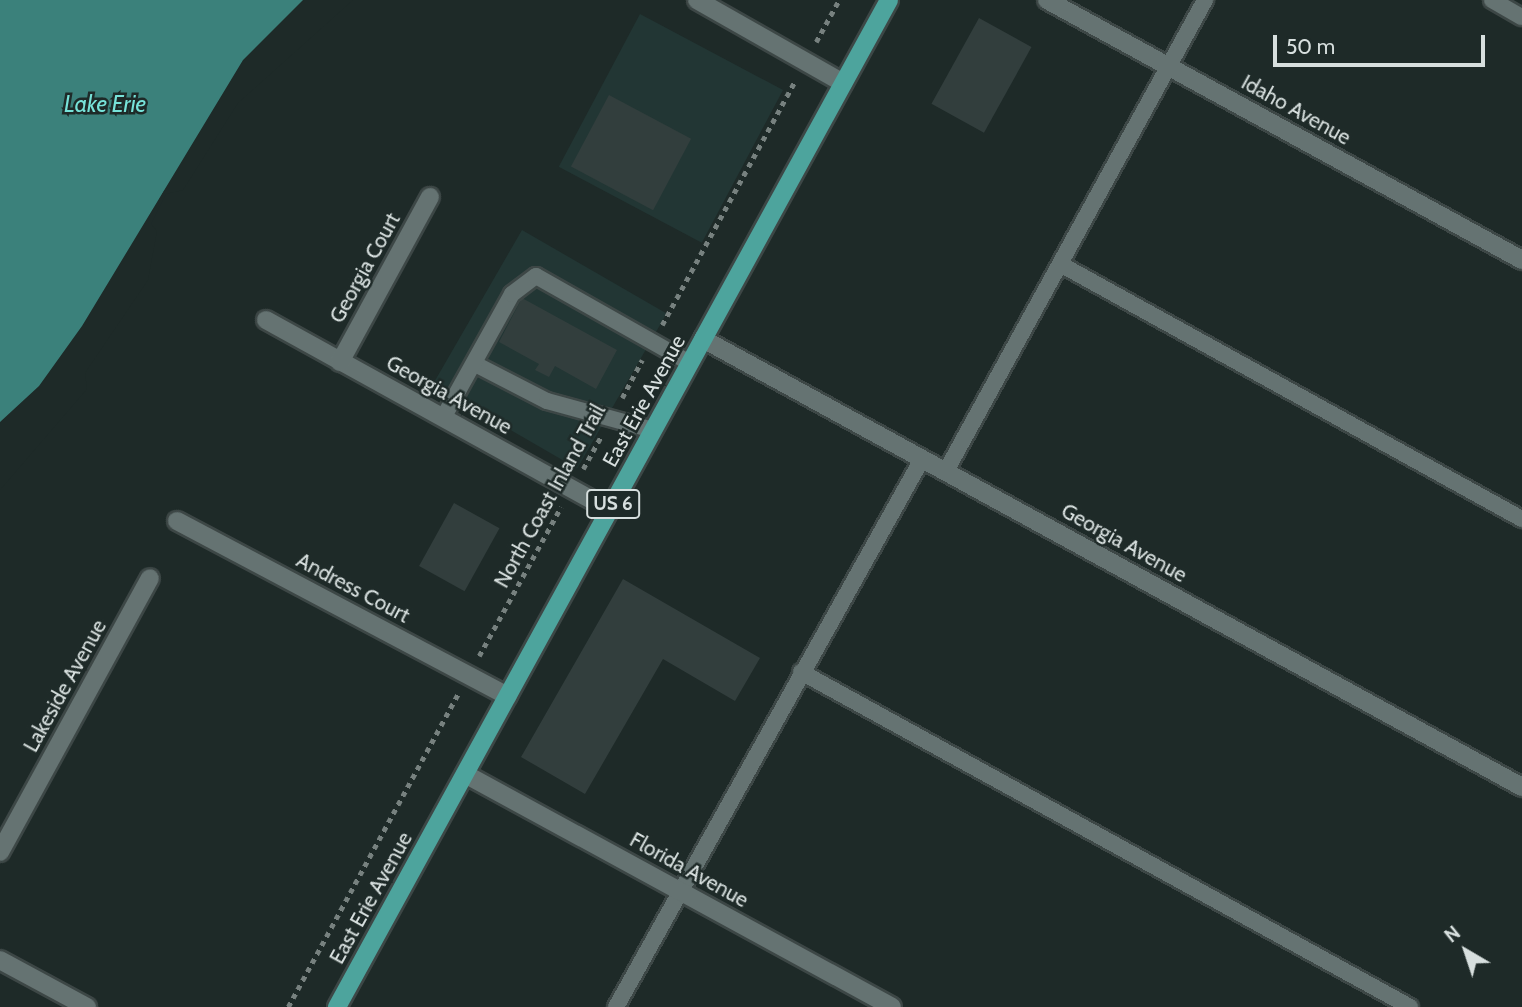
<!DOCTYPE html>
<style>
body{margin:0}
#map{position:relative;width:1522px;height:1007px;overflow:hidden;background:#1e2a28;font-family:Cabin,sans-serif}
div>[style]{position:absolute}
.built>*{inset:0;background:#223634;transform-origin:0 0}
.water>*{inset:0;background:#3b817b}
.pier>*{inset:0;background:#1e2a28}
.building>*{inset:0;background:#323e3d;transform-origin:0 0}
.path>*{height:4.5px;margin-top:-2.25px;transform-origin:0;background:repeating-linear-gradient(90deg,#77817f 0 5px,transparent 0 10px)}
.roads{filter:drop-shadow(2px 0 #3d4746) drop-shadow(-2px 0 #3d4746) drop-shadow(0 2px #3d4746) drop-shadow(0 -2px #3d4746)}
.lane>*{height:16px;margin:-8px;padding:0 8px;transform-origin:8px;border-radius:8px;background:#657372}
.street>*{height:18px;margin:-9px;padding:0 9px;transform-origin:9px;border-radius:9px;background:#657372}
.primary>*{height:18px;margin:-9px;padding:0 9px;transform-origin:9px;border-radius:9px;background:#4da49d}
span{translate:-50% -50%;white-space:nowrap;text-align:center;line-height:1.15;-webkit-text-stroke:5px #1e2a28;paint-order:stroke}
.shield-label span{padding:2px 5px;background:#1e2a28;border:2px solid;border-radius:5px;-webkit-text-stroke-width:0}
.shield-label{font-size:19px;color:#d7dfde;font-weight:700}
.street-label{font-size:21px;color:#d7dfde}
.water-label{font-size:23px;color:#77e3d9;font-style:italic}
.north{position:absolute;left:1431px;top:916px;width:70px;height:70px;-webkit-text-stroke:5px #1e2a28;paint-order:stroke;rotate:321deg;font-size:19px;font-weight:700;line-height:28px;text-align:center;color:#d7dfde}
.north::after{content:'';display:block;margin:auto;width:24px;height:32px;background:#d7dfde;clip-path:polygon(50% 0,100% 100%,50% 72%,0 100%)}
.scale{position:absolute;left:1273px;top:35px;width:212px;height:32px;box-sizing:border-box;border:4px solid #d7dfde;border-top:0;padding-left:9px;font-size:21px;line-height:24px;white-space:nowrap;color:#d7dfde;-webkit-text-stroke:5px #1e2a28;paint-order:stroke}
</style>
<div id="map">
<div class="built">
<i style="left:640px;top:14px;width:162px;height:173px;rotate:28deg"></i>
<i style="left:522px;top:230px;width:167px;height:179px;rotate:30deg"></i>
</div>
<div class="water">
<i style="clip-path:polygon(0 0,350px 0,235px 101px,164px 191px,0 486px)"></i>
</div>
<div class="pier">
<i style="clip-path:polygon(303px 0,353px 0,238px 103px,183px 190px,166px 194px,151px 224px,157px 231px,148px 280px,85px 373px,87px 389px,0 490px,0 422px,39px 386px,82px 326px,243px 60px)"></i>
</div>
<div class="building">
<i style="left:979px;top:18px;width:60px;height:98px;rotate:29deg"></i>
<i style="left:609px;top:95px;width:93px;height:81px;rotate:28deg"></i>
<i style="clip-path:polygon(522px 298px,617px 350px,596px 389px,555px 366px,549px 377px,535px 370px,539px 364px,499px 342px)"></i>
<i style="left:454px;top:503px;width:52px;height:72px;rotate:29deg"></i>
<i style="clip-path:polygon(623px 579px,760px 658px,735px 701px,663px 659px,585px 794px,521px 757px)"></i>
</div>
<div class="path">
<i style="left:816px;top:42px;width:48px;rotate:-61.3deg"></i>
<i style="left:662px;top:325px;width:278px;rotate:-61.4deg"></i>
<i style="left:622px;top:398px;width:43px;rotate:-62.2deg"></i>
<i style="left:583px;top:469px;width:37px;rotate:-61deg"></i>
<i style="left:479px;top:656px;width:170px;rotate:-61.2deg"></i>
<i style="left:288px;top:1007px;width:356px;rotate:-61.5deg"></i>
</div>
<div class="roads">
<div class="lane">
<i style="left:1492px;top:0;width:34px;rotate:30deg"></i>
<i style="left:1060px;top:264px;width:528px;rotate:28.9deg"></i>
<i style="left:475px;top:364px;width:81px;rotate:27.2deg"></i>
<i style="left:547px;top:401px;width:110px;rotate:15.3deg"></i>
<i style="left:443px;top:418px;width:142px;rotate:-60.9deg"></i>
<i style="left:512px;top:294px;width:30px;rotate:-37deg"></i>
<i style="left:536px;top:276px;width:177px;rotate:29.5deg"></i>
<i style="left:946px;top:471px;width:538px;rotate:-61.19deg"></i>
<i style="left:801px;top:672px;width:695px;rotate:28.81deg"></i>
<i style="left:616px;top:1007px;width:628px;rotate:-60.82deg"></i>
</div>
<div class="street">
<i style="left:697px;top:0;width:168px;rotate:29.6deg"></i>
<i style="left:1047px;top:0;width:542px;rotate:28.69deg"></i>
<i style="left:266px;top:320px;width:393px;rotate:28.9deg"></i>
<i style="left:703px;top:339px;width:934px;rotate:28.68deg"></i>
<i style="left:340px;top:362px;width:188px;rotate:-61.4deg"></i>
<i style="left:177px;top:521px;width:374px;rotate:27.9deg"></i>
<i style="left:465px;top:774px;width:486px;rotate:28.6deg"></i>
<i style="left:0;top:852px;width:312px;rotate:-61.3deg"></i>
<i style="left:0;top:960px;width:99px;rotate:28.4deg"></i>
</div>
<div class="primary">
<i style="left:337px;top:1007px;width:1148px;rotate:-61.27deg"></i>
</div>
</div>
<div class="shield-label">
<span style="left:613px;top:504px">US 6</span>
</div>
<div class="street-label">
<span style="left:1296px;top:110px;rotate:29deg">Idaho Avenue</span>
<span style="left:365px;top:268px;rotate:-61deg">Georgia Court</span>
<span style="left:449px;top:395px;rotate:29deg">Georgia Avenue</span>
<span style="left:644px;top:401px;rotate:-61deg">East Erie Avenue</span>
<span style="left:550px;top:496px;rotate:-61deg">North Coast Inland Trail</span>
<span style="left:1124px;top:543px;rotate:29deg">Georgia Avenue</span>
<span style="left:353px;top:588px;rotate:28deg">Andress Court</span>
<span style="left:65px;top:686px;rotate:-61deg">Lakeside Avenue</span>
<span style="left:689px;top:870px;rotate:29deg">Florida Avenue</span>
<span style="left:371px;top:898px;rotate:-61deg">East Erie Avenue</span>
</div>
<div class="water-label">
<span style="left:105px;top:104px">Lake Erie</span>
</div>
<div class="north">N</div>
<div class="scale">50 m</div>
</div>
